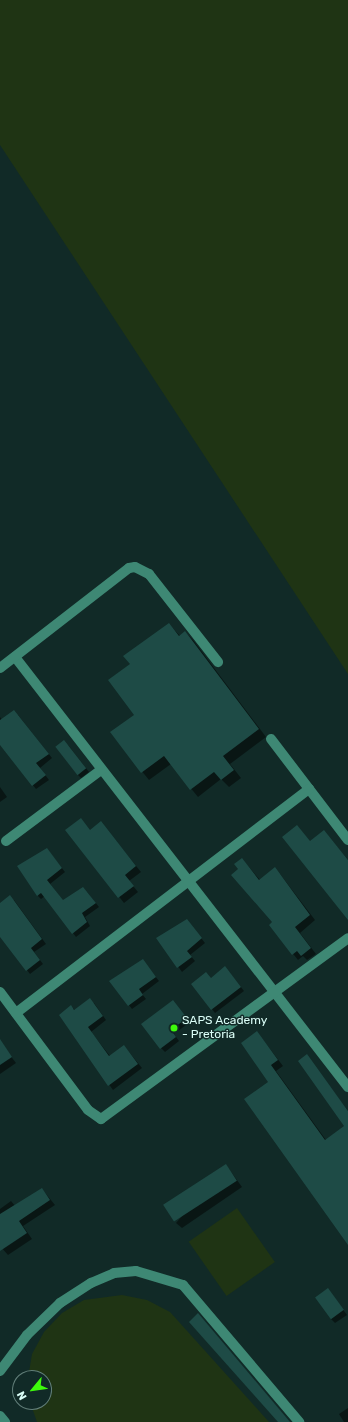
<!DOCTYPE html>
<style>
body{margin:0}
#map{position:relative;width:348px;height:1422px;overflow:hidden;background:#112a27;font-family:Rubik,sans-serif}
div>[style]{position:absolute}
.green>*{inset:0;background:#1f3414;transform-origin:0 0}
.shadow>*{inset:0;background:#0007}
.building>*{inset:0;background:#1e4b46;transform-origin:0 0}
.minor>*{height:10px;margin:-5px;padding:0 5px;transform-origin:5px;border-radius:5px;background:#3e8874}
.dots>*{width:11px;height:11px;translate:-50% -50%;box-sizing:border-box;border:2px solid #112a27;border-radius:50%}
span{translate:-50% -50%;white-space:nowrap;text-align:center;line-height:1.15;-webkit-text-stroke:3px #112a27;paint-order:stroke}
.poi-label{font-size:12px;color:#dbfef7}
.left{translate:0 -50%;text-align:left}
.north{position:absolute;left:12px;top:1370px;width:40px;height:40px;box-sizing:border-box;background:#112a27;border:1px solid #627f7a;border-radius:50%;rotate:241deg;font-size:11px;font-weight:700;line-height:16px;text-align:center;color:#dbfef7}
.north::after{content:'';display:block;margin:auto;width:14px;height:18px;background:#3efa0c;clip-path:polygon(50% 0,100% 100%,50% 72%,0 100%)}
</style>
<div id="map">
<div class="green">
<i style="clip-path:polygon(0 0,348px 0,348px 674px,0 145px)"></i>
<i style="left:237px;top:1208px;width:66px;height:59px;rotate:55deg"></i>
<i style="clip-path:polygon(122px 1295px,147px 1300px,170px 1312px,269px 1422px,37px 1422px,30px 1402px,44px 1402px,44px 1378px,28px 1378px,32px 1354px,44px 1332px,62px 1313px,84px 1300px)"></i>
</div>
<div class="shadow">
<i style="clip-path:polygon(169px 624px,180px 636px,185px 632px,193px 640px,266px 737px,230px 764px,241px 778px,229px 787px,221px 779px,198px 797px,171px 764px,149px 780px,111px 733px,135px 715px,131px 664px)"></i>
<i style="clip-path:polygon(18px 715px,52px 758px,40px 768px,49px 780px,36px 789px,0 744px,0 717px,2px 720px)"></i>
<i style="clip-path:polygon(68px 745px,89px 772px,81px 778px,77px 774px)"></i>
<i style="clip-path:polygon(0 787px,7px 797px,0 802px)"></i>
<i style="clip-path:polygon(101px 823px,141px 872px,129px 881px,138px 892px,124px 903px,67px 830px,91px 831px)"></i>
<i style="clip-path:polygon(297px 826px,310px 842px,324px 831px,348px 860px,348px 917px)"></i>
<i style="clip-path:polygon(50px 853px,65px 872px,50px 884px,63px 901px,87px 892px,99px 907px,85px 917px,90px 926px,76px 937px,45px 896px,41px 899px,38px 896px)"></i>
<i style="clip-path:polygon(242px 859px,260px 880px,280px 874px,315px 920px,300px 933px,316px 954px,307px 960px,303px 956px,298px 960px,270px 925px,273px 922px,239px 870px)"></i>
<i style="clip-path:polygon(14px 900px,46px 944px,34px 952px,43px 964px,30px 974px,0 935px,0 904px)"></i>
<i style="clip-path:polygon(190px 924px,205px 943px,190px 955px,195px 961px,182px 972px,158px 938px)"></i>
<i style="clip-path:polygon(146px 965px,159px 981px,142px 994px,146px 999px,132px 1009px,110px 981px)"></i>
<i style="clip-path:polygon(229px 972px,244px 991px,215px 1013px,212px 1009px,211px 979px)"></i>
<i style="clip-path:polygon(94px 1003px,106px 1020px,91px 1032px,110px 1056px,124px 1046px,142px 1068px,113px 1090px,60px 1015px,71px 1007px,75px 1010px)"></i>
<i style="clip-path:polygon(176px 1005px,190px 1022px,174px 1034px,179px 1041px,165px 1052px,161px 1048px)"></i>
<i style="clip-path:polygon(257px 1032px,283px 1066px,276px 1071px,326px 1140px,345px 1126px,307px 1056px,348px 1111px,348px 1243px,270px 1082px)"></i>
<i style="clip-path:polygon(3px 1046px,16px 1063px,0 1074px,0 1048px)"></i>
<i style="clip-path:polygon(226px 1165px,242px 1187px,182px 1228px,176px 1223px)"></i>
<i style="clip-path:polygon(42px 1189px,55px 1205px,23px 1226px,32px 1239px,8px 1255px,0 1246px,0 1209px,11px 1201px,16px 1207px)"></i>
<i style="clip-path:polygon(328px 1289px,347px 1315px,335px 1323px,331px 1319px)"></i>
<i style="clip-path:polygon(348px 1408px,348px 1422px,344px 1422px,339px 1414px)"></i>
</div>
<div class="building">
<i style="clip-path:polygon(169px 623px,179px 636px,185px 631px,259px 729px,223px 756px,234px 770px,221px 780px,214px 772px,190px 790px,164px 756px,141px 773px,110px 732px,134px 715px,108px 680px,130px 664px,123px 656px)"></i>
<i style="clip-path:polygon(14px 710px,49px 754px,36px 763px,46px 775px,32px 786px,0 745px,0 720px)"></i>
<i style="left:64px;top:740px;width:36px;height:11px;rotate:52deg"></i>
<i style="clip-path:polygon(81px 818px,90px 830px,101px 821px,136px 866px,125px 875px,134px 886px,118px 898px,65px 830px)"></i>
<i style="clip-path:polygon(297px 825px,310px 841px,324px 830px,348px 860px,348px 920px,282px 837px)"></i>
<i style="clip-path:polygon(47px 848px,62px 868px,47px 880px,63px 900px,83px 887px,96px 903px,82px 913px,87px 922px,72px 934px,41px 893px,37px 896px,17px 866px)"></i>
<i style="clip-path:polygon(242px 858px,259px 880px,275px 867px,310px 915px,295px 927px,311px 948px,301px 956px,297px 951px,292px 955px,269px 925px,272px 922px,231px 875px,238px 869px,234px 864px)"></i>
<i style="clip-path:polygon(10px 895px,42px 939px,31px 948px,40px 960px,26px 971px,0 937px,0 903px)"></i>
<i style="clip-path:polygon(187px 919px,202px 938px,187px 951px,192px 957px,177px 968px,156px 938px)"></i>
<i style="clip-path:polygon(143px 959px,156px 977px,139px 989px,143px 995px,128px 1006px,109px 981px)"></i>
<i style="clip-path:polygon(225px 966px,241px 987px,211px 1010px,191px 984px,206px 972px,211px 978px)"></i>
<i style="clip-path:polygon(90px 998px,103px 1016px,88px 1027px,109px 1056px,124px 1045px,138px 1064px,108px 1086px,59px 1015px,71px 1005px,74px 1010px)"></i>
<i style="clip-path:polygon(173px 1000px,187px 1018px,171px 1030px,176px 1037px,160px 1049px,141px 1024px)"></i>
<i style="clip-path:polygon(257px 1031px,278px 1060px,271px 1065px,325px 1140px,344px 1126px,298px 1061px,307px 1054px,348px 1111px,348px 1245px,244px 1099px,268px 1082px,241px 1043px)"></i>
<i style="clip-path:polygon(0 1039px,12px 1057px,0 1065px)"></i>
<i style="left:226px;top:1164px;width:20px;height:75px;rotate:57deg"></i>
<i style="clip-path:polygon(42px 1188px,50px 1200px,19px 1221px,27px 1233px,0 1251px,0 1214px)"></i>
<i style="left:328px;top:1288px;width:27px;height:16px;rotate:54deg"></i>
<i style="clip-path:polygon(198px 1313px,290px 1422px,278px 1422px,189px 1322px)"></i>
</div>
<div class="minor">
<i style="left:15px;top:657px;width:544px;rotate:52.25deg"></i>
<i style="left:0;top:668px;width:163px;rotate:-37.8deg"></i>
<i style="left:129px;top:568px;width:6px;rotate:-9deg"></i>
<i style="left:135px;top:567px;width:16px;rotate:27deg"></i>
<i style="left:149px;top:574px;width:112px;rotate:51.9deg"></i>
<i style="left:271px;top:739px;width:127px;rotate:52.7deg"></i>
<i style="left:6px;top:841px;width:119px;rotate:-36.8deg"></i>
<i style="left:0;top:992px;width:147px;rotate:53.3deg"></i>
<i style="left:88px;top:1110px;width:16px;rotate:35deg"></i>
<i style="left:101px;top:1119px;width:306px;rotate:-36.2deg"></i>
<i style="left:16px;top:1013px;width:369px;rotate:-37.4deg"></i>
<i style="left:0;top:1371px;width:45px;rotate:-53.1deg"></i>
<i style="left:27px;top:1335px;width:46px;rotate:-44.1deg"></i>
<i style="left:60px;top:1303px;width:37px;rotate:-33deg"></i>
<i style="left:91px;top:1283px;width:25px;rotate:-23deg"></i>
<i style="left:114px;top:1273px;width:22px;rotate:-5deg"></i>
<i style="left:136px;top:1271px;width:49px;rotate:16.6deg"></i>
<i style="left:183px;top:1285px;width:180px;rotate:49.7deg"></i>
<i style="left:0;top:1416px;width:8px;rotate:50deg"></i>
</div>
<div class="dots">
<i style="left:174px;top:1028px;background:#3efa0c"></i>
</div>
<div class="poi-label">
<span class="left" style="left:182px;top:1028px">SAPS Academy<br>- Pretoria</span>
</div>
<div class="north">N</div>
</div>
